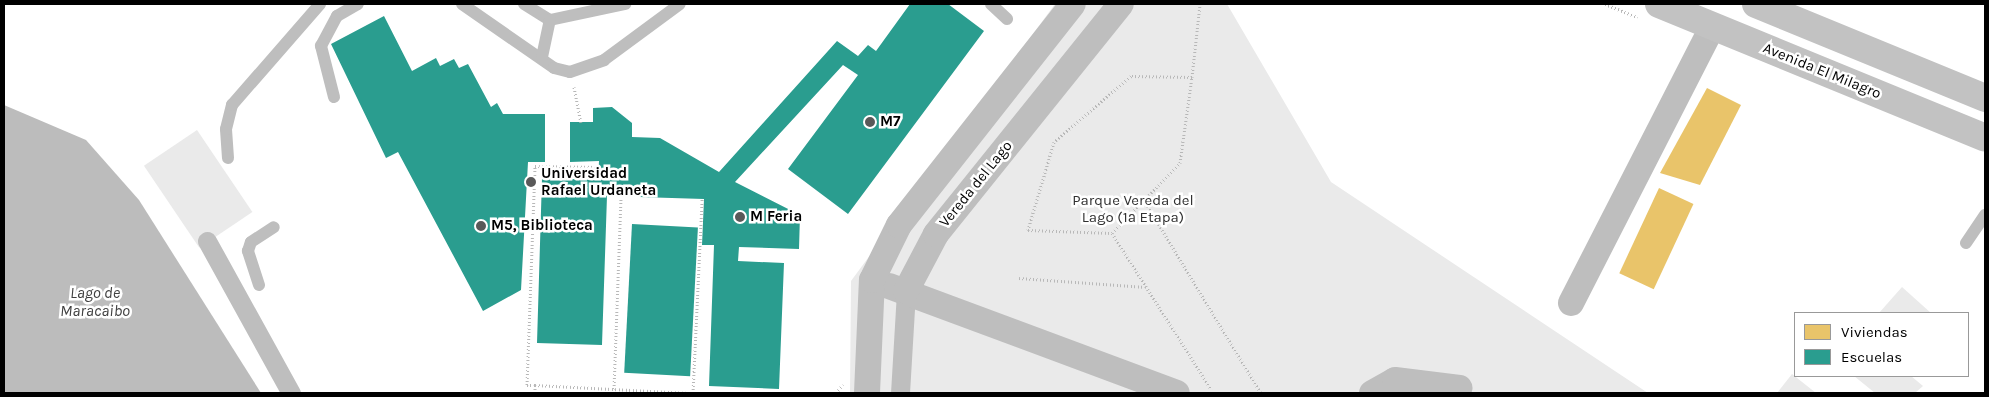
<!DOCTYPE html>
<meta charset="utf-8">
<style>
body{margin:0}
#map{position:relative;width:1989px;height:397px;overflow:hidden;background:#fff;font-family:Karla,sans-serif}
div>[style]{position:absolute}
.green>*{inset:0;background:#eaeaea;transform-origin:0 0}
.water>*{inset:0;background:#bcbcbc}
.homes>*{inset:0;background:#e9c46a;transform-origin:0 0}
.schools>*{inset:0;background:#2a9d8f;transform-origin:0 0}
.path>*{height:3px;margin-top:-1.5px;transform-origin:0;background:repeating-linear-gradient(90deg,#b8b8b8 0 1px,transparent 0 3.5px)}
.service>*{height:12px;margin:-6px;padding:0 6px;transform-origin:6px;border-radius:6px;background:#bebebe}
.pedestrian>*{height:19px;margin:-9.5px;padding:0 9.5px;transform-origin:9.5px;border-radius:9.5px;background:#bebebe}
.minor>*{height:26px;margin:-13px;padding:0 13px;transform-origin:13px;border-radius:13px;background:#bebebe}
.secondary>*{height:28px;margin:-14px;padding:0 14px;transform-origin:14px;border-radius:14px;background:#c2c2c2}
.dots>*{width:14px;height:14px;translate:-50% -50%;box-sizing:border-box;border:2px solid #fff;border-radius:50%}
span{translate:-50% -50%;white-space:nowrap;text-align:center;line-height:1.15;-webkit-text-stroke:5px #fff;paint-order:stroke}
.street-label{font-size:15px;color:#000}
.poi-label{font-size:15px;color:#000;font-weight:700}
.left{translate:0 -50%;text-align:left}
.park-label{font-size:15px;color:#303030}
.water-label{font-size:16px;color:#414141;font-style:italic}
.frame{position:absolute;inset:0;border:5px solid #000;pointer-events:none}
.legend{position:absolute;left:1794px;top:312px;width:175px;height:65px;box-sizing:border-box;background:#fff;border:1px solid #999;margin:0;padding:6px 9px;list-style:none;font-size:15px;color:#000}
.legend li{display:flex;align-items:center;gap:10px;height:25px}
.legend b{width:25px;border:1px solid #999}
</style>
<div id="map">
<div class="green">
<i style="clip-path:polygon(1055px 4px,1227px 4px,1331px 182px,1648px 393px,850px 393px,851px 281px)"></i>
<i style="left:197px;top:130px;width:99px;height:64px;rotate:56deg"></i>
<i style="clip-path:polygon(1902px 287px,1931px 313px,1879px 313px)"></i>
<i style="clip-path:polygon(1792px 374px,1816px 393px,1777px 393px)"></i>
<i style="clip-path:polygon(1854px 376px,1911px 376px,1923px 386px,1915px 393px,1875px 393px)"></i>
</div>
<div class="water">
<i style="clip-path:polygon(4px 105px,86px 140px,139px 200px,261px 393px,4px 393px)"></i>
</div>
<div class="homes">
<i style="clip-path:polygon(1707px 88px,1741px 105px,1700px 185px,1660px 173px)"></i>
<i style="left:1659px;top:188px;width:38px;height:94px;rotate:25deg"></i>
</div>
<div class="schools">
<i style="clip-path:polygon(910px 4px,948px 4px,984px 31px,848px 214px,788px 169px,858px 75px,843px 65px,735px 182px,800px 215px,799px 249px,739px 247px,738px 261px,784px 263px,779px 389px,709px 386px,714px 245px,702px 245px,704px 199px,607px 196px,602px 345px,537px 343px,542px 178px,598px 180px,599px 161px,570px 162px,570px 122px,593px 122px,593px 108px,612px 107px,632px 123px,632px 137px,660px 138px,719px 172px,837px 41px,858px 56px,868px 45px,876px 51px)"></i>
<i style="clip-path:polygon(384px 16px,412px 71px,436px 58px,440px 66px,454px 59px,459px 68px,468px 64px,491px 107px,497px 103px,503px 114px,545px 114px,545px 162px,528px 162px,521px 290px,483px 311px,398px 152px,386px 158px,331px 44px)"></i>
<i style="left:632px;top:224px;width:66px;height:149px;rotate:3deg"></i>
</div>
<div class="path">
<i style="left:1605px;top:4px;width:35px;rotate:22deg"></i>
<i style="left:1192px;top:77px;width:61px;rotate:-179.1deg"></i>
<i style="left:1131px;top:76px;width:101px;rotate:139.4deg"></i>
<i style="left:1054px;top:142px;width:92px;rotate:106.5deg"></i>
<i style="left:1028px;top:230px;width:84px;rotate:2deg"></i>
<i style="left:1112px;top:233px;width:98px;rotate:-45.8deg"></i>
<i style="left:1180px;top:163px;width:87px;rotate:-82.1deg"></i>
<i style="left:1192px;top:77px;width:73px;rotate:-83.7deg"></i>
<i style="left:574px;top:87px;width:36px;rotate:79deg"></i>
<i style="left:1144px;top:200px;width:226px;rotate:58.8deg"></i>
<i style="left:1112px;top:233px;width:185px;rotate:57.6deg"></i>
<i style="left:1019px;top:278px;width:127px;rotate:4.1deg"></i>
<i style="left:535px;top:385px;width:8px;rotate:180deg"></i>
<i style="left:527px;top:385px;width:219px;rotate:-87.9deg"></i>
<i style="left:535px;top:166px;width:63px;rotate:0.9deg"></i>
<i style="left:614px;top:389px;width:192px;rotate:-87.9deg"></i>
<i style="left:535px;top:393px;width:8px;rotate:-90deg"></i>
<i style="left:535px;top:385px;width:154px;rotate:3deg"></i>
<i style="left:693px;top:393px;width:194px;rotate:-87.3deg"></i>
<i style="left:836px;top:393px;width:11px;rotate:-52deg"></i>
</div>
<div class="service">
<i style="left:462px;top:4px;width:112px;rotate:34.8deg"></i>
<i style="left:554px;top:68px;width:16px;rotate:14deg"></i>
<i style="left:570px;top:72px;width:36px;rotate:-19deg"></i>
<i style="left:604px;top:60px;width:94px;rotate:-36.4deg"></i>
<i style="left:524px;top:4px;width:31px;rotate:32deg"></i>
<i style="left:550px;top:20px;width:77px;rotate:-12deg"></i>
<i style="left:991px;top:4px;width:22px;rotate:43deg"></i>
<i style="left:542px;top:57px;width:38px;rotate:-78deg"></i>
<i style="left:334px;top:97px;width:53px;rotate:-104.3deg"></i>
<i style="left:321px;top:46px;width:34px;rotate:-62deg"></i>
<i style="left:337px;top:16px;width:24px;rotate:-30deg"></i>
<i style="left:228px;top:158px;width:29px;rotate:-94deg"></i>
<i style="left:226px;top:129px;width:25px;rotate:-76deg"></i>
<i style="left:232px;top:105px;width:134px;rotate:-48.9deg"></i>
<i style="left:1966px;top:243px;width:34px;rotate:-56deg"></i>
<i style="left:259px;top:285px;width:36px;rotate:-108deg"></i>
<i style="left:248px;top:251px;width:9px;rotate:-72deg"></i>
<i style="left:251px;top:242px;width:27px;rotate:-33deg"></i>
</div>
<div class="pedestrian">
<i style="left:207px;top:241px;width:174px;rotate:61.1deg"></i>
<i style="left:900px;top:393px;width:102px;rotate:-86.6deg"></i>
</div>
<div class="minor">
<i style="left:889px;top:286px;width:307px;rotate:20.4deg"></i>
<i style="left:906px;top:291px;width:64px;rotate:-62.2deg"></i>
<i style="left:936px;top:234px;width:295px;rotate:-51.2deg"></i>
<i style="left:1571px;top:303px;width:311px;rotate:-62.9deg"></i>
<i style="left:867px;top:393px;width:113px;rotate:-87.5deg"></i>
<i style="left:872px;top:280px;width:61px;rotate:-63.9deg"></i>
<i style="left:899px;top:225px;width:281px;rotate:-51.8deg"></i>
<i style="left:1372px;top:393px;width:26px;rotate:-29deg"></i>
<i style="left:1395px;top:380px;width:65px;rotate:7deg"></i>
</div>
<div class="secondary">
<i style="left:1659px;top:4px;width:352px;rotate:22.3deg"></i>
<i style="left:1756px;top:4px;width:248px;rotate:22.3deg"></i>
</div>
<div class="dots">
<i style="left:870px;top:122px;background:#595959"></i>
<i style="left:531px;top:182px;background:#595959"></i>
<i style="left:740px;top:217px;background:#595959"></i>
<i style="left:481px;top:226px;background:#595959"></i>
</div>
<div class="street-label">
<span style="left:1822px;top:71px;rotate:22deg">Avenida El Milagro</span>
<span style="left:976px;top:184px;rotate:-51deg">Vereda del Lago</span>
</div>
<div class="poi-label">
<span class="left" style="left:880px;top:122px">M7</span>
<span class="left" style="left:541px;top:182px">Universidad<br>Rafael Urdaneta</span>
<span class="left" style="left:750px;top:217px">M Feria</span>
<span class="left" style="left:491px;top:226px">M5, Biblioteca</span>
</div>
<div class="park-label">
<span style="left:1133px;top:209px">Parque Vereda del<br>Lago (1ª Etapa)</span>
</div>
<div class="water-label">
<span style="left:95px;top:302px">Lago de<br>Maracaibo</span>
</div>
<div class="frame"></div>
<ul class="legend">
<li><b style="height:14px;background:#e9c46a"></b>Viviendas</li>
<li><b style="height:14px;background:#2a9d8f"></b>Escuelas</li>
</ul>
</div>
